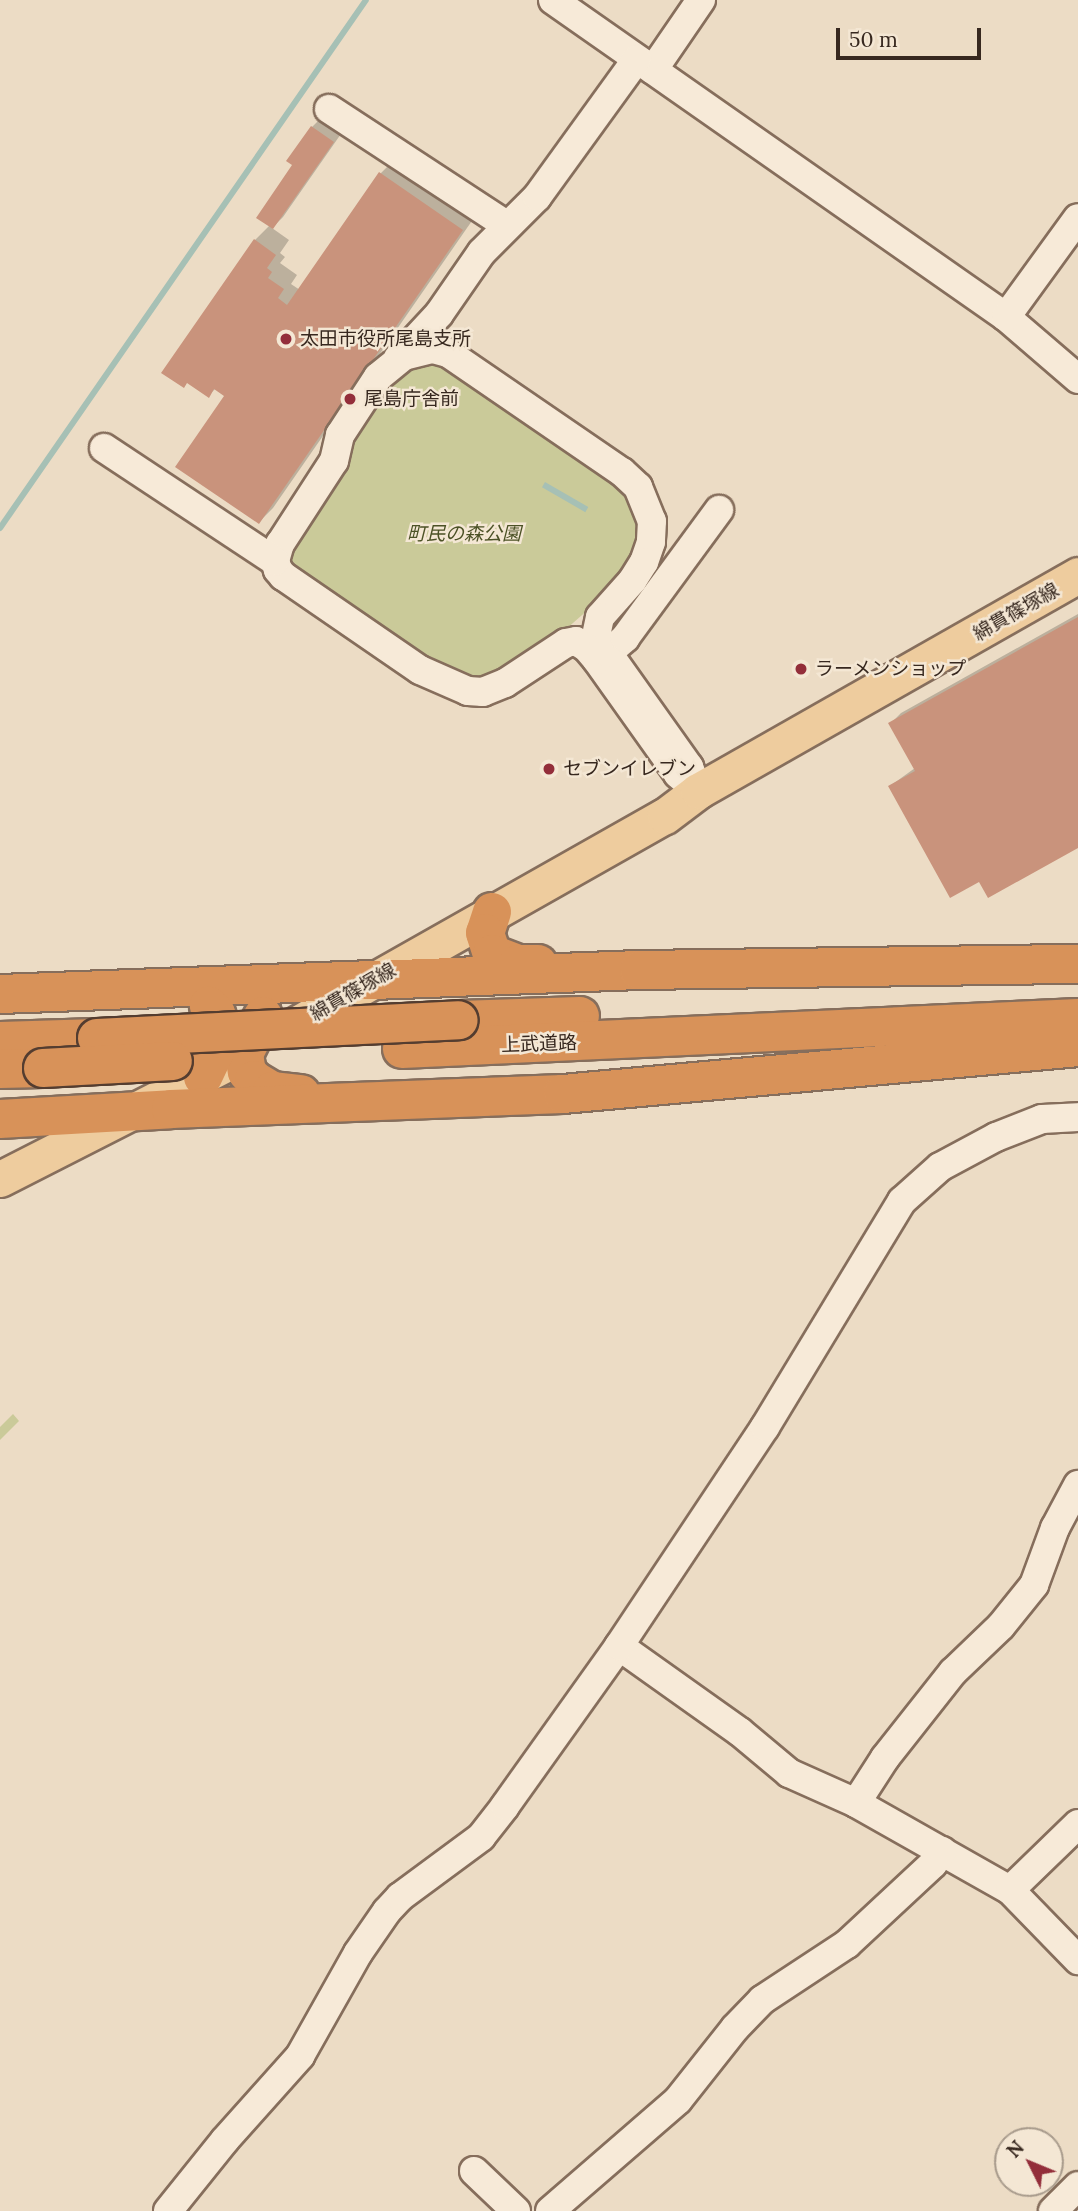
<!DOCTYPE html>
<meta charset="utf-8">
<style>
body{margin:0}
#map{position:relative;width:1078px;height:2211px;overflow:hidden;background:#ecdcc5;font-family:Lora,"Noto Sans JP",serif}
div>[style]{position:absolute}
.green>*{inset:0;background:#caca99}
.water>*{inset:0;background:#a6c0b5;transform-origin:0 0}
.shadow>*{inset:0;background:#0003}
.stream>*{height:6px;margin:-3px;padding:0 3px;transform-origin:3px;border-radius:3px;background:#a6c0b5}
.building>*{inset:0;background:#c9937c}
.roads{filter:drop-shadow(2px 0 #866e5c) drop-shadow(-2px 0 #866e5c) drop-shadow(0 2px #866e5c) drop-shadow(0 -2px #866e5c)}
.minor>*{height:28px;margin:-14px;padding:0 14px;transform-origin:14px;border-radius:14px;background:#f7ead8}
.major>*{height:35px;margin:-17.5px;padding:0 17.5px;transform-origin:17.5px;border-radius:17.5px;background:#eecc9e}
.highway>*{height:38px;margin:-19px;padding:0 19px;transform-origin:19px;border-radius:19px;background:#d89259}
.bridges{filter:drop-shadow(2px 0 #543d30) drop-shadow(-2px 0 #543d30) drop-shadow(0 2px #543d30) drop-shadow(0 -2px #543d30)}
.highway-bridge>*{height:38px;margin:-19px;padding:0 19px;transform-origin:19px;border-radius:19px;background:#d89259}
.dots>*{width:19px;height:19px;translate:-50% -50%;box-sizing:border-box;border:4px solid #f4e7d4;border-radius:50%}
span{translate:-50% -50%;white-space:nowrap;text-align:center;line-height:1.15;-webkit-text-stroke:5px #f4e7d4;paint-order:stroke}
.poi-label{font-size:19px;color:#37281f}
.left{translate:0 -50%;text-align:left}
.park-label{font-size:19px;color:#4c5226;font-style:italic}
.street-label{font-size:19px;color:#37281f}
.north{position:absolute;left:994px;top:2127px;width:70px;height:70px;box-sizing:border-box;background:#f4e7d4;border:2px solid #a89b8c;border-radius:50%;rotate:313deg;font-size:19px;font-weight:700;line-height:28px;text-align:center;color:#37281f}
.north::after{content:'';display:block;margin:auto;width:24px;height:32px;background:#932e3a;clip-path:polygon(50% 0,100% 100%,50% 72%,0 100%)}
.scale{position:absolute;left:836px;top:28px;width:145px;height:32px;box-sizing:border-box;border:4px solid #37281f;border-top:0;padding-left:9px;font-size:21px;line-height:24px;white-space:nowrap;color:#37281f;-webkit-text-stroke:5px #f4e7d4;paint-order:stroke}
</style>
<div id="map">
<div class="green">
<i style="clip-path:polygon(435px 362px,452px 367px,621px 483px,638px 510px,639px 544px,614px 587px,565px 630px,488px 680px,445px 676px,299px 575px,291px 561px,292px 547px,347px 467px,352px 437px,377px 401px,399px 374px,413px 366px)"></i>
<i style="clip-path:polygon(13px 1414px,19px 1421px,0 1440px,0 1427px)"></i>
</div>
<div class="water">
<i style="left:545px;top:482px;width:50px;height:6px;rotate:30deg"></i>
</div>
<div class="shadow">
<i style="clip-path:polygon(322px 117px,343px 131px,283px 217px,272px 228px,289px 240px,280px 253px,285px 257px,280px 263px,297px 275px,291px 284px,300px 290px,381px 173px,395px 159px,476px 215px,273px 508px,259px 522px,227px 395px,216px 388px,208px 396px,255px 240px,270px 225px,312px 127px)"></i>
<i style="clip-path:polygon(1078px 614px,1078px 846px,980px 879px,890px 786px,915px 768px,891px 723px,901px 713px)"></i>
</div>
<div class="stream">
<i style="left:0;top:528px;width:642px;rotate:-55.27deg"></i>
</div>
<div class="building">
<i style="clip-path:polygon(311px 126px,334px 142px,273px 229px,256px 218px,292px 165px,286px 161px)"></i>
<i style="clip-path:polygon(379px 172px,463px 230px,259px 524px,175px 467px,224px 396px,214px 389px,209px 398px,187px 383px,184px 388px,161px 373px,254px 239px,276px 255px,267px 268px,272px 272px,268px 278px,284px 289px,278px 298px,287px 305px)"></i>
<i style="clip-path:polygon(1078px 617px,1078px 848px,988px 898px,979px 882px,950px 898px,888px 786px,915px 771px,888px 723px)"></i>
</div>
<div class="roads">
<div class="minor">
<i style="left:553px;top:0;width:553px;rotate:34.98deg"></i>
<i style="left:1006px;top:317px;width:95px;rotate:40.7deg"></i>
<i style="left:653px;top:70px;width:85px;rotate:-55.6deg"></i>
<i style="left:329px;top:109px;width:212px;rotate:33.2deg"></i>
<i style="left:1006px;top:317px;width:122px;rotate:-54deg"></i>
<i style="left:433px;top:349px;width:16px;rotate:15deg"></i>
<i style="left:448px;top:353px;width:211px;rotate:34.4deg"></i>
<i style="left:622px;top:472px;width:22px;rotate:43deg"></i>
<i style="left:638px;top:487px;width:37px;rotate:68deg"></i>
<i style="left:652px;top:521px;width:21px;rotate:93deg"></i>
<i style="left:651px;top:542px;width:21px;rotate:109deg"></i>
<i style="left:644px;top:562px;width:22px;rotate:122deg"></i>
<i style="left:632px;top:581px;width:48px;rotate:131.6deg"></i>
<i style="left:600px;top:617px;width:19px;rotate:102deg"></i>
<i style="left:596px;top:636px;width:161px;rotate:54.6deg"></i>
<i style="left:689px;top:767px;width:26px;rotate:69deg"></i>
<i style="left:698px;top:791px;width:26px;rotate:-140deg"></i>
<i style="left:678px;top:774px;width:140px;rotate:-125.4deg"></i>
<i style="left:597px;top:660px;width:16px;rotate:-130deg"></i>
<i style="left:587px;top:648px;width:13px;rotate:-148deg"></i>
<i style="left:576px;top:641px;width:10px;rotate:169deg"></i>
<i style="left:566px;top:643px;width:73px;rotate:146.7deg"></i>
<i style="left:505px;top:683px;width:24px;rotate:158deg"></i>
<i style="left:483px;top:692px;width:15px;rotate:-176deg"></i>
<i style="left:468px;top:691px;width:52px;rotate:-156.4deg"></i>
<i style="left:420px;top:670px;width:166px;rotate:-145.5deg"></i>
<i style="left:283px;top:576px;width:8px;rotate:-130deg"></i>
<i style="left:278px;top:570px;width:9px;rotate:-108deg"></i>
<i style="left:275px;top:561px;width:18px;rotate:-74deg"></i>
<i style="left:280px;top:544px;width:99px;rotate:-57deg"></i>
<i style="left:334px;top:461px;width:27px;rotate:-77deg"></i>
<i style="left:340px;top:435px;width:69px;rotate:-56.8deg"></i>
<i style="left:378px;top:377px;width:33px;rotate:-39deg"></i>
<i style="left:404px;top:356px;width:30px;rotate:-14deg"></i>
<i style="left:398px;top:358px;width:60px;rotate:-47deg"></i>
<i style="left:439px;top:314px;width:75px;rotate:-55.3deg"></i>
<i style="left:482px;top:252px;width:78px;rotate:-45deg"></i>
<i style="left:537px;top:197px;width:170px;rotate:-54.1deg"></i>
<i style="left:104px;top:448px;width:205px;rotate:33.5deg"></i>
<i style="left:608px;top:653px;width:23px;rotate:-41deg"></i>
<i style="left:625px;top:638px;width:159px;rotate:-53.7deg"></i>
<i style="left:619px;top:1646px;width:148px;rotate:35.4deg"></i>
<i style="left:740px;top:1732px;width:64px;rotate:39.9deg"></i>
<i style="left:789px;top:1773px;width:73px;rotate:24.1deg"></i>
<i style="left:856px;top:1803px;width:177px;rotate:29.5deg"></i>
<i style="left:1010px;top:1890px;width:98px;rotate:45.8deg"></i>
<i style="left:856px;top:1803px;width:54px;rotate:-57.2deg"></i>
<i style="left:885px;top:1758px;width:110px;rotate:-51.7deg"></i>
<i style="left:953px;top:1672px;width:66px;rotate:-43.8deg"></i>
<i style="left:1001px;top:1626px;width:53px;rotate:-51.2deg"></i>
<i style="left:1034px;top:1585px;width:61px;rotate:-69.8deg"></i>
<i style="left:1055px;top:1528px;width:49px;rotate:-61.9deg"></i>
<i style="left:1010px;top:1890px;width:95px;rotate:-44.1deg"></i>
<i style="left:474px;top:2171px;width:58px;rotate:43.6deg"></i>
<i style="left:168px;top:2211px;width:91px;rotate:-51.2deg"></i>
<i style="left:225px;top:2140px;width:113px;rotate:-48.2deg"></i>
<i style="left:300px;top:2056px;width:118px;rotate:-60.6deg"></i>
<i style="left:358px;top:1953px;width:51px;rotate:-55.4deg"></i>
<i style="left:387px;top:1911px;width:19px;rotate:-47deg"></i>
<i style="left:400px;top:1897px;width:101px;rotate:-36.5deg"></i>
<i style="left:481px;top:1837px;width:39px;rotate:-52deg"></i>
<i style="left:505px;top:1806px;width:196px;rotate:-54.5deg"></i>
<i style="left:619px;top:1646px;width:263px;rotate:-56.3deg"></i>
<i style="left:765px;top:1427px;width:264px;rotate:-58.8deg"></i>
<i style="left:902px;top:1201px;width:51px;rotate:-41.8deg"></i>
<i style="left:940px;top:1167px;width:64px;rotate:-28.2deg"></i>
<i style="left:996px;top:1137px;width:49px;rotate:-21.4deg"></i>
<i style="left:1042px;top:1119px;width:36px;rotate:-3deg"></i>
<i style="left:550px;top:2211px;width:169px;rotate:-40.9deg"></i>
<i style="left:678px;top:2100px;width:92px;rotate:-51.6deg"></i>
<i style="left:735px;top:2028px;width:39px;rotate:-46deg"></i>
<i style="left:762px;top:2000px;width:102px;rotate:-33.4deg"></i>
<i style="left:847px;top:1944px;width:117px;rotate:-42.9deg"></i>
<i style="left:933px;top:1864px;width:16px;rotate:-55deg"></i>
<i style="left:1053px;top:2211px;width:35px;rotate:-45deg"></i>
</div>
<div class="major">
<i style="left:286px;top:1030px;width:435px;rotate:-29.5deg"></i>
<i style="left:665px;top:816px;width:41px;rotate:-37.1deg"></i>
<i style="left:698px;top:791px;width:437px;rotate:-29.6deg"></i>
<i style="left:0;top:1179px;width:256px;rotate:-27deg"></i>
</div>
<div class="highway">
<i style="left:492px;top:912px;width:22px;rotate:108deg"></i>
<i style="left:485px;top:933px;width:22px;rotate:72deg"></i>
<i style="left:492px;top:954px;width:28px;rotate:21deg"></i>
<i style="left:518px;top:964px;width:20px"></i>
<i style="left:0;top:994px;width:639px;rotate:-2.15deg"></i>
<i style="left:639px;top:970px;width:439px;rotate:-0.8deg"></i>
<i style="left:263px;top:1016px;width:42px;rotate:116.6deg"></i>
<i style="left:244px;top:1054px;width:18px;rotate:81deg"></i>
<i style="left:247px;top:1072px;width:11px;rotate:49deg"></i>
<i style="left:254px;top:1080px;width:21px;rotate:31deg"></i>
<i style="left:272px;top:1091px;width:29px;rotate:6deg"></i>
<i style="left:459px;top:1020px;width:121px;rotate:-1.9deg"></i>
<i style="left:0;top:1041px;width:97px;rotate:-1.8deg"></i>
<i style="left:402px;top:1049px;width:677px;rotate:-2.63deg"></i>
<i style="left:0;top:1069px;width:43px;rotate:-1.3deg"></i>
<i style="left:203px;top:1077px;width:42px;rotate:-64.7deg"></i>
<i style="left:221px;top:1039px;width:8px;rotate:-83deg"></i>
<i style="left:222px;top:1031px;width:18px;rotate:-109deg"></i>
<i style="left:216px;top:1014px;width:11px;rotate:-131deg"></i>
<i style="left:0;top:1119px;width:171px;rotate:-3.3deg"></i>
<i style="left:171px;top:1109px;width:392px;rotate:-2.2deg"></i>
<i style="left:563px;top:1094px;width:517px;rotate:-5.21deg"></i>
</div>
</div>
<div class="bridges">
<div class="highway-bridge">
<i style="left:97px;top:1038px;width:362px;rotate:-2.8deg"></i>
<i style="left:43px;top:1068px;width:130px;rotate:-3.1deg"></i>
</div>
</div>
<div class="dots">
<i style="left:286px;top:339px;background:#932e3a"></i>
<i style="left:350px;top:399px;background:#932e3a"></i>
<i style="left:801px;top:669px;background:#932e3a"></i>
<i style="left:549px;top:769px;background:#932e3a"></i>
</div>
<div class="poi-label">
<span class="left" style="left:300px;top:339px">太田市役所尾島支所</span>
<span class="left" style="left:364px;top:399px">尾島庁舎前</span>
<span class="left" style="left:815px;top:669px">ラーメンショップ</span>
<span class="left" style="left:563px;top:769px">セブンイレブン</span>
</div>
<div class="park-label">
<span style="left:464px;top:534px">町民の森公園</span>
</div>
<div class="street-label">
<span style="left:1016px;top:612px;rotate:-30deg">綿貫篠塚線</span>
<span style="left:353px;top:992px;rotate:-30deg">綿貫篠塚線</span>
<span style="left:539px;top:1044px;rotate:-2deg">上武道路</span>
</div>
<div class="north">N</div>
<div class="scale">50 m</div>
</div>
